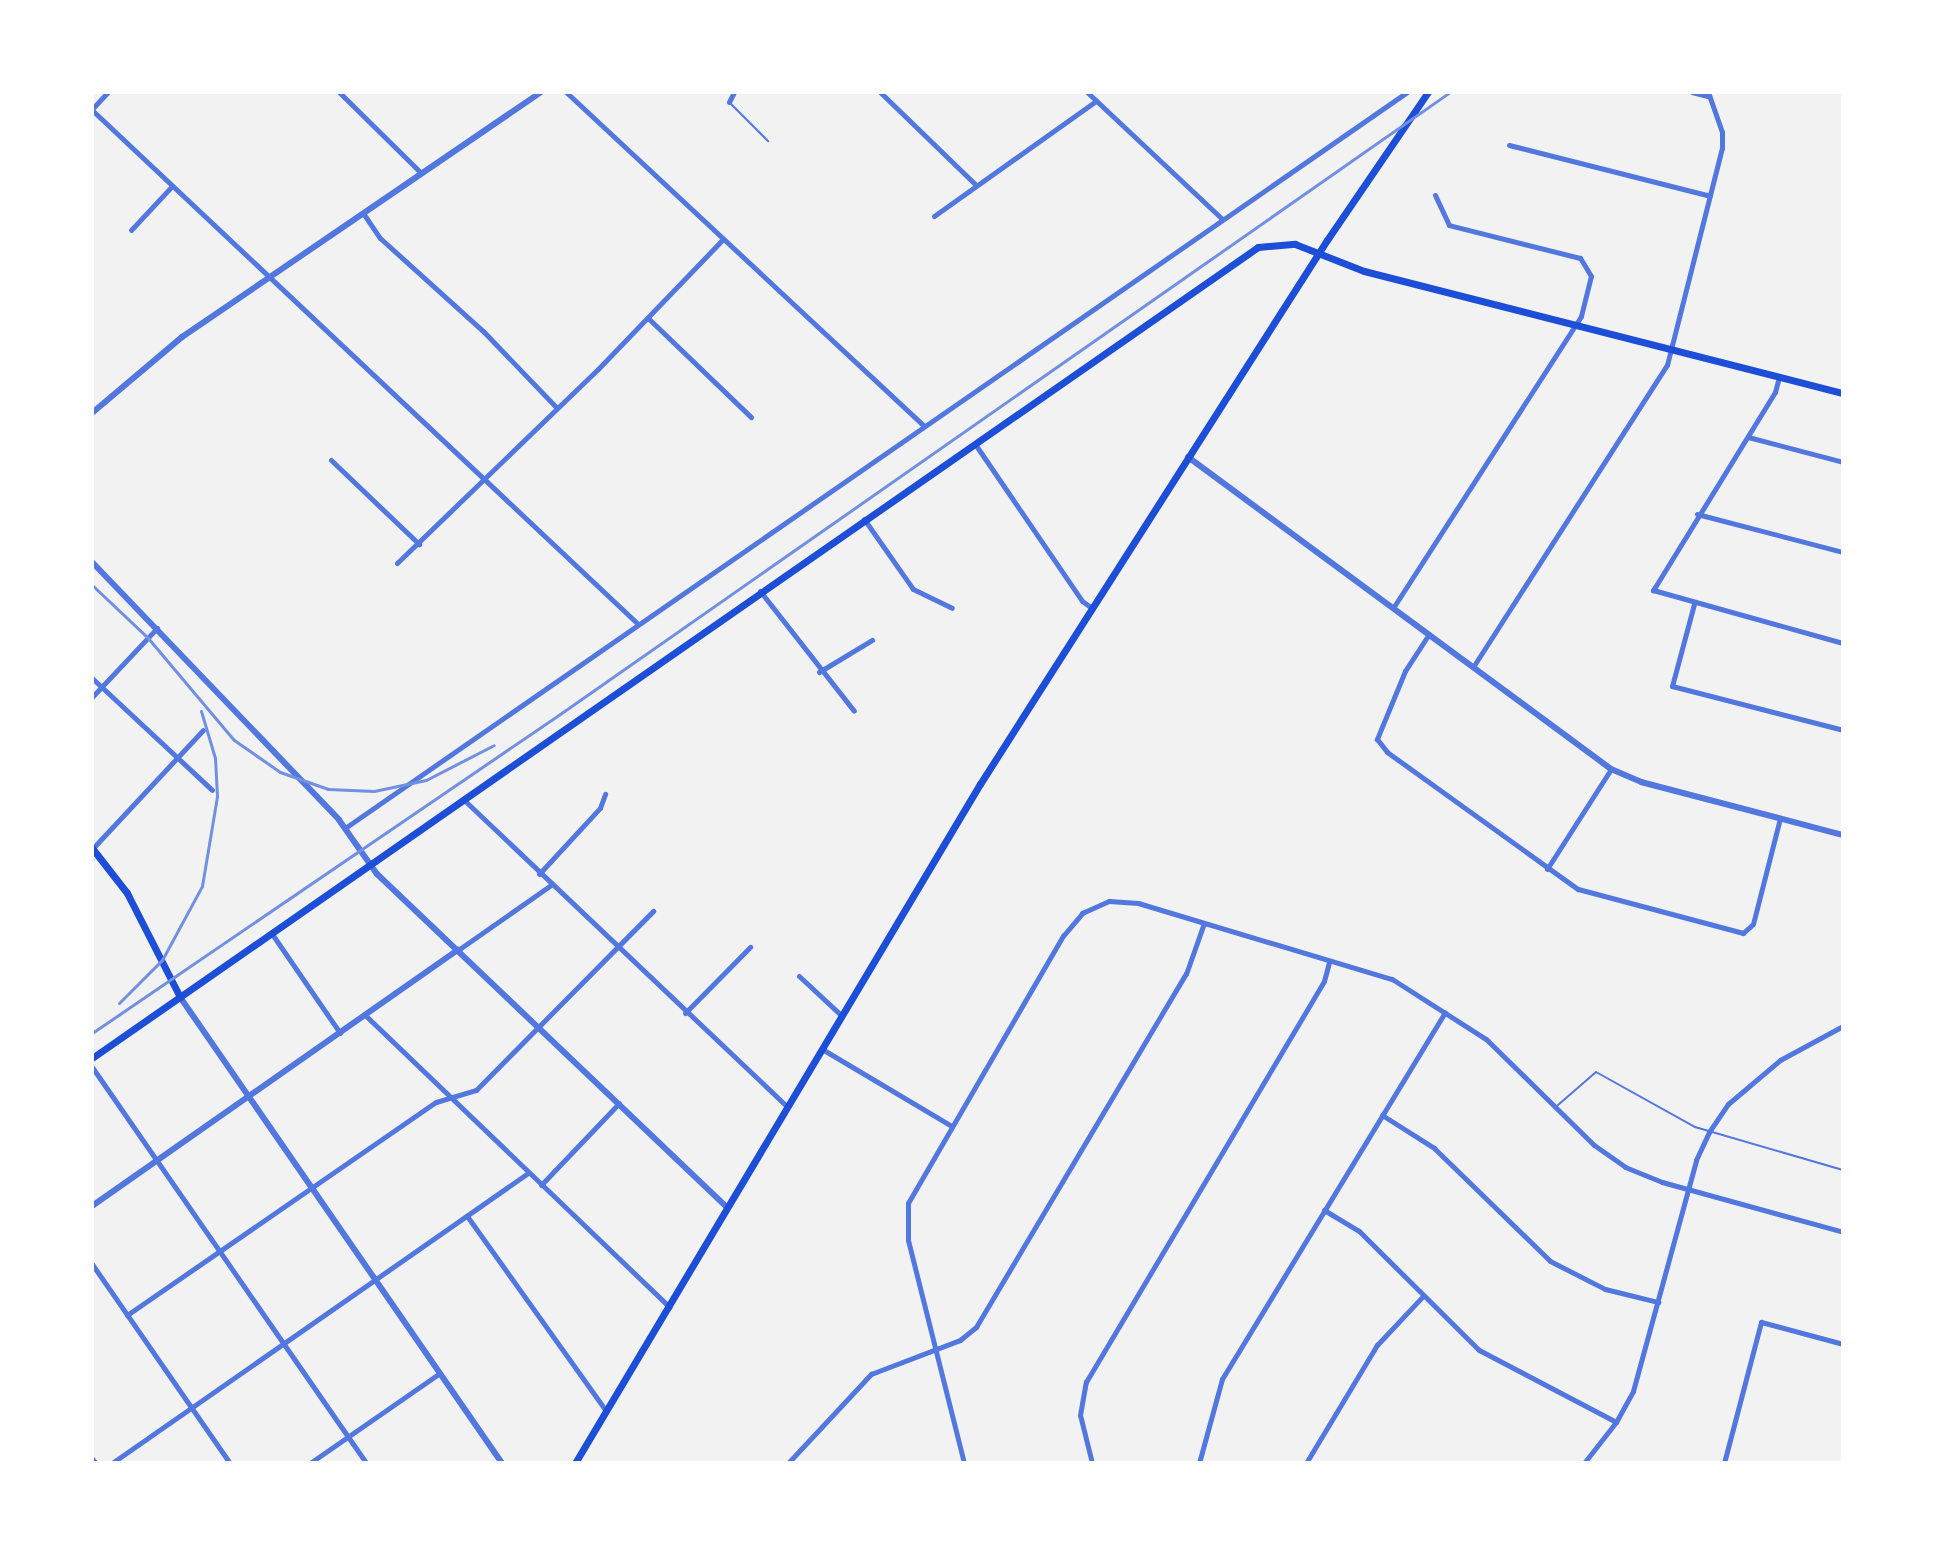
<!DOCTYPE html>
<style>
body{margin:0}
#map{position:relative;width:1935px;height:1555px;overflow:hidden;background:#f2f2f2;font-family:"Public Sans",sans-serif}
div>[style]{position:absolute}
.service>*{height:2px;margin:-1px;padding:0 1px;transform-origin:1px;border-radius:1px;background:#5277de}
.minor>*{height:5px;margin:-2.5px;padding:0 2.5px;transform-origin:2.5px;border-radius:2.5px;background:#5277de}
.tertiary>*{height:6px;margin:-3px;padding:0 3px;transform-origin:3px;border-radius:3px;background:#5277de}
.secondary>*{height:7px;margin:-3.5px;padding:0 3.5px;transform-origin:3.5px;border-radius:3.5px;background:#1d4ed8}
.rail>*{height:3px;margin:-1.5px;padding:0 1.5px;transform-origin:1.5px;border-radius:1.5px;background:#7290e2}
span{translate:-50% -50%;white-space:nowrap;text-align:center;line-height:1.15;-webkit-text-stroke:6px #fff;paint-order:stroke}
.frame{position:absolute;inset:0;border:94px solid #fff;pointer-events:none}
</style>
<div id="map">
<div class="service">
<i style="left:730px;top:103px;width:54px;rotate:45deg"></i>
<i style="left:1558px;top:1105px;width:50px;rotate:-41deg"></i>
<i style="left:1596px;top:1072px;width:113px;rotate:29.1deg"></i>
<i style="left:1695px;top:1127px;width:154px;rotate:16.2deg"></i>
</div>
<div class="minor">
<i style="left:339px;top:92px;width:115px;rotate:44.6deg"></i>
<i style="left:566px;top:92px;width:488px;rotate:43deg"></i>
<i style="left:880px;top:92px;width:134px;rotate:44.1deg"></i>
<i style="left:1087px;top:92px;width:184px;rotate:43.2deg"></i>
<i style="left:1692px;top:92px;width:16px;rotate:15deg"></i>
<i style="left:729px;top:102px;width:11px;rotate:-63deg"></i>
<i style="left:92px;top:109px;width:23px;rotate:-47deg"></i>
<i style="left:92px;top:110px;width:748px;rotate:43.27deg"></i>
<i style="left:1509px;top:145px;width:207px;rotate:14.2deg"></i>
<i style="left:363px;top:213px;width:30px;rotate:56deg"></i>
<i style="left:380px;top:238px;width:140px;rotate:42.1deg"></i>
<i style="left:484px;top:332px;width:104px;rotate:46.2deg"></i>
<i style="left:934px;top:216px;width:199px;rotate:-35.4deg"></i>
<i style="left:131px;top:230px;width:60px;rotate:-47deg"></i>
<i style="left:648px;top:318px;width:143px;rotate:43.9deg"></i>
<i style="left:1779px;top:377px;width:16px;rotate:105deg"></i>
<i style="left:1775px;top:392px;width:233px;rotate:121.6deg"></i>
<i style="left:1653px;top:590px;width:197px;rotate:15.6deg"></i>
<i style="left:1748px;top:437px;width:98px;rotate:14.7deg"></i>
<i style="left:975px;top:444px;width:190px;rotate:55.7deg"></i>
<i style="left:1082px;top:601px;width:12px;rotate:35deg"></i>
<i style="left:331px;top:460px;width:122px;rotate:43.7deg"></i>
<i style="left:1697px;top:514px;width:151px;rotate:14.6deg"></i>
<i style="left:864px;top:519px;width:85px;rotate:55deg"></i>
<i style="left:913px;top:589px;width:43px;rotate:26deg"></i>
<i style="left:397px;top:563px;width:279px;rotate:-44deg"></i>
<i style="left:598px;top:369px;width:180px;rotate:-46.1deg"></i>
<i style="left:760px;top:591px;width:152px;rotate:51.9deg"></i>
<i style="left:1694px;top:604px;width:85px;rotate:105deg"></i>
<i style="left:1672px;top:686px;width:177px;rotate:14.4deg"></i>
<i style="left:1393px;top:608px;width:347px;rotate:-57.2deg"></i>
<i style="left:1581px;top:316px;width:41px;rotate:-76deg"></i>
<i style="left:1591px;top:276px;width:21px;rotate:-121deg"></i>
<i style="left:1580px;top:258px;width:135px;rotate:-165.9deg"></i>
<i style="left:1449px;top:225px;width:33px;rotate:-115deg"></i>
<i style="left:1429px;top:634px;width:44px;rotate:123deg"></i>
<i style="left:1405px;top:671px;width:74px;rotate:112.4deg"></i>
<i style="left:1377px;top:739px;width:16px;rotate:52deg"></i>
<i style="left:1387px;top:752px;width:235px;rotate:35.7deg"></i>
<i style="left:1578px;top:889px;width:171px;rotate:14.9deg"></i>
<i style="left:1743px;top:933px;width:13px;rotate:-42deg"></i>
<i style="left:1753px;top:924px;width:109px;rotate:-75.7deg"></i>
<i style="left:1473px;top:667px;width:359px;rotate:-57.3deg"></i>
<i style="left:1667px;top:365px;width:224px;rotate:-75.8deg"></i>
<i style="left:1722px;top:148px;width:16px;rotate:-90deg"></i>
<i style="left:1722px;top:132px;width:42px;rotate:-109.3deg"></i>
<i style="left:819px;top:672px;width:62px;rotate:-31.1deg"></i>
<i style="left:92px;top:678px;width:164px;rotate:43deg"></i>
<i style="left:92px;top:697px;width:95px;rotate:-46.7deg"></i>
<i style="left:463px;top:799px;width:447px;rotate:43.5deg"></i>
<i style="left:345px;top:828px;width:1292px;rotate:-34.72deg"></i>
<i style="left:93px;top:848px;width:161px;rotate:-47deg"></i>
<i style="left:1547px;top:869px;width:119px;rotate:-57.4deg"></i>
<i style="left:539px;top:874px;width:90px;rotate:-47.3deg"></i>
<i style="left:600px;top:808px;width:15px;rotate:-70deg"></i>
<i style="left:272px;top:934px;width:120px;rotate:55.5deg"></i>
<i style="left:458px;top:950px;width:113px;rotate:-35deg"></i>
<i style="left:799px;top:976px;width:57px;rotate:42.9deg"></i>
<i style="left:685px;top:1013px;width:93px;rotate:-45.4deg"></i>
<i style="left:365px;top:1015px;width:422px;rotate:43.8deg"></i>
<i style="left:822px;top:1049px;width:149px;rotate:30.7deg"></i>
<i style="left:92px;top:1067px;width:482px;rotate:55.3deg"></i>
<i style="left:1382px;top:1115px;width:62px;rotate:32.4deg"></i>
<i style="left:1434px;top:1148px;width:162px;rotate:44.2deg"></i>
<i style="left:1550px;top:1261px;width:62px;rotate:27deg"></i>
<i style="left:1605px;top:1289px;width:55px;rotate:13.8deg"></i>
<i style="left:541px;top:1185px;width:113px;rotate:-46.4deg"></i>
<i style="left:1324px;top:1210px;width:41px;rotate:31deg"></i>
<i style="left:1359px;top:1231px;width:169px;rotate:44.8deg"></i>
<i style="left:1479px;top:1350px;width:155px;rotate:27.7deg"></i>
<i style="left:467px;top:1216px;width:239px;rotate:54.5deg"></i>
<i style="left:92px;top:1264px;width:242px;rotate:55.3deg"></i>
<i style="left:127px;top:1315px;width:375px;rotate:-34.6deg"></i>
<i style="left:436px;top:1102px;width:42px;rotate:-16.7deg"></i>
<i style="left:476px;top:1090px;width:252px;rotate:-45.3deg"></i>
<i style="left:112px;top:1463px;width:507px;rotate:-34.88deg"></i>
<i style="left:310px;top:1463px;width:158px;rotate:-34.7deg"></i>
<i style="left:788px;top:1463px;width:122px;rotate:-47deg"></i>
<i style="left:871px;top:1374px;width:95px;rotate:-20.9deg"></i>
<i style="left:960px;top:1340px;width:21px;rotate:-39deg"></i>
<i style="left:976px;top:1327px;width:411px;rotate:-59.3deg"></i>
<i style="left:1186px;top:974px;width:54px;rotate:-70.6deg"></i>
<i style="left:964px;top:1463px;width:230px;rotate:-104.1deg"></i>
<i style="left:908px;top:1240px;width:37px;rotate:-90deg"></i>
<i style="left:908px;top:1203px;width:309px;rotate:-59.9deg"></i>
<i style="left:1063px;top:936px;width:30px;rotate:-50deg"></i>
<i style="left:1082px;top:913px;width:30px;rotate:-24deg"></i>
<i style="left:1109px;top:901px;width:29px;rotate:4deg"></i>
<i style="left:1138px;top:903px;width:265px;rotate:16.7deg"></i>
<i style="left:1392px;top:979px;width:112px;rotate:32.6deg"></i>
<i style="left:1486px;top:1039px;width:151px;rotate:44.5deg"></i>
<i style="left:1594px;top:1145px;width:38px;rotate:35deg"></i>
<i style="left:1625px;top:1167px;width:40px;rotate:22deg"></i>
<i style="left:1662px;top:1182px;width:188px;rotate:15.4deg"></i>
<i style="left:1092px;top:1463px;width:49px;rotate:-104deg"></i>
<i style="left:1080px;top:1415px;width:34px;rotate:-80deg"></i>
<i style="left:1086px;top:1382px;width:466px;rotate:-59.3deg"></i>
<i style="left:1324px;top:981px;width:20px;rotate:-75deg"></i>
<i style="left:1199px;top:1463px;width:87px;rotate:-74.7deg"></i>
<i style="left:1222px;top:1379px;width:429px;rotate:-58.7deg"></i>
<i style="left:1306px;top:1463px;width:138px;rotate:-59deg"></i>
<i style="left:1377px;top:1345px;width:66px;rotate:-46.8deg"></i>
<i style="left:1584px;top:1463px;width:52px;rotate:-52deg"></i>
<i style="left:1616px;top:1422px;width:35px;rotate:-61deg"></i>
<i style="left:1633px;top:1391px;width:239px;rotate:-74.7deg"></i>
<i style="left:1696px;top:1160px;width:31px;rotate:-65deg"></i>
<i style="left:1709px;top:1132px;width:34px;rotate:-56deg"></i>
<i style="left:1728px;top:1104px;width:68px;rotate:-40.2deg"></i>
<i style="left:1780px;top:1060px;width:72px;rotate:-28.4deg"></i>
<i style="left:1724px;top:1463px;width:146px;rotate:-75.3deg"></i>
<i style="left:1761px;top:1322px;width:85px;rotate:15deg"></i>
</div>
<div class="tertiary">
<i style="left:92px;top:413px;width:118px;rotate:-40.2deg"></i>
<i style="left:182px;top:337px;width:435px;rotate:-34.3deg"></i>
<i style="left:1188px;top:457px;width:526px;rotate:36.41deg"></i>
<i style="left:1611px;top:769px;width:33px;rotate:23deg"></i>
<i style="left:1641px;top:782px;width:209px;rotate:14.7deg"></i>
<i style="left:92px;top:562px;width:357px;rotate:46.2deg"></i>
<i style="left:339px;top:820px;width:66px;rotate:54.9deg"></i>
<i style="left:377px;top:874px;width:483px;rotate:43.6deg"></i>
<i style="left:180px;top:997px;width:566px;rotate:55.36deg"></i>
<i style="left:92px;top:1206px;width:447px;rotate:-35deg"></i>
<i style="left:92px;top:1459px;width:5px;rotate:53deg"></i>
</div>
<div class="secondary">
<i style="left:92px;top:848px;width:57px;rotate:52.1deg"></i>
<i style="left:127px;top:893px;width:117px;rotate:63deg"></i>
<i style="left:92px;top:1058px;width:1420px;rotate:-34.82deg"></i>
<i style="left:1258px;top:247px;width:37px;rotate:-5deg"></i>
<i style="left:1295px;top:244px;width:74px;rotate:21.4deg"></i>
<i style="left:1364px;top:271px;width:494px;rotate:14.3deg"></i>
<i style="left:575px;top:1463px;width:791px;rotate:-59.19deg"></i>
<i style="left:980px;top:784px;width:645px;rotate:-57.47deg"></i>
<i style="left:1327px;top:240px;width:179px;rotate:-55.7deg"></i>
</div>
<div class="rail">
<i style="left:92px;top:585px;width:77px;rotate:43.4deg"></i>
<i style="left:148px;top:638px;width:133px;rotate:49.9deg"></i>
<i style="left:234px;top:740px;width:56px;rotate:34.8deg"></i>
<i style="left:280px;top:772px;width:51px;rotate:19.5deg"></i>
<i style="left:328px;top:789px;width:46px;rotate:2.5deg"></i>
<i style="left:374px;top:791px;width:53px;rotate:-11.9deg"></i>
<i style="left:426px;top:780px;width:76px;rotate:-27.2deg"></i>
<i style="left:119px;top:1003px;width:61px;rotate:-45deg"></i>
<i style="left:162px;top:960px;width:84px;rotate:-61.6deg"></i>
<i style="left:202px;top:886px;width:91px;rotate:-80.5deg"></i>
<i style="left:217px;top:796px;width:38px;rotate:-93deg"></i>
<i style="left:215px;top:758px;width:49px;rotate:-106.6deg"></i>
<i style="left:92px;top:1033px;width:566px;rotate:-34.28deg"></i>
<i style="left:560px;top:714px;width:1086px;rotate:-34.95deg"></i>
</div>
<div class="frame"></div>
</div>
